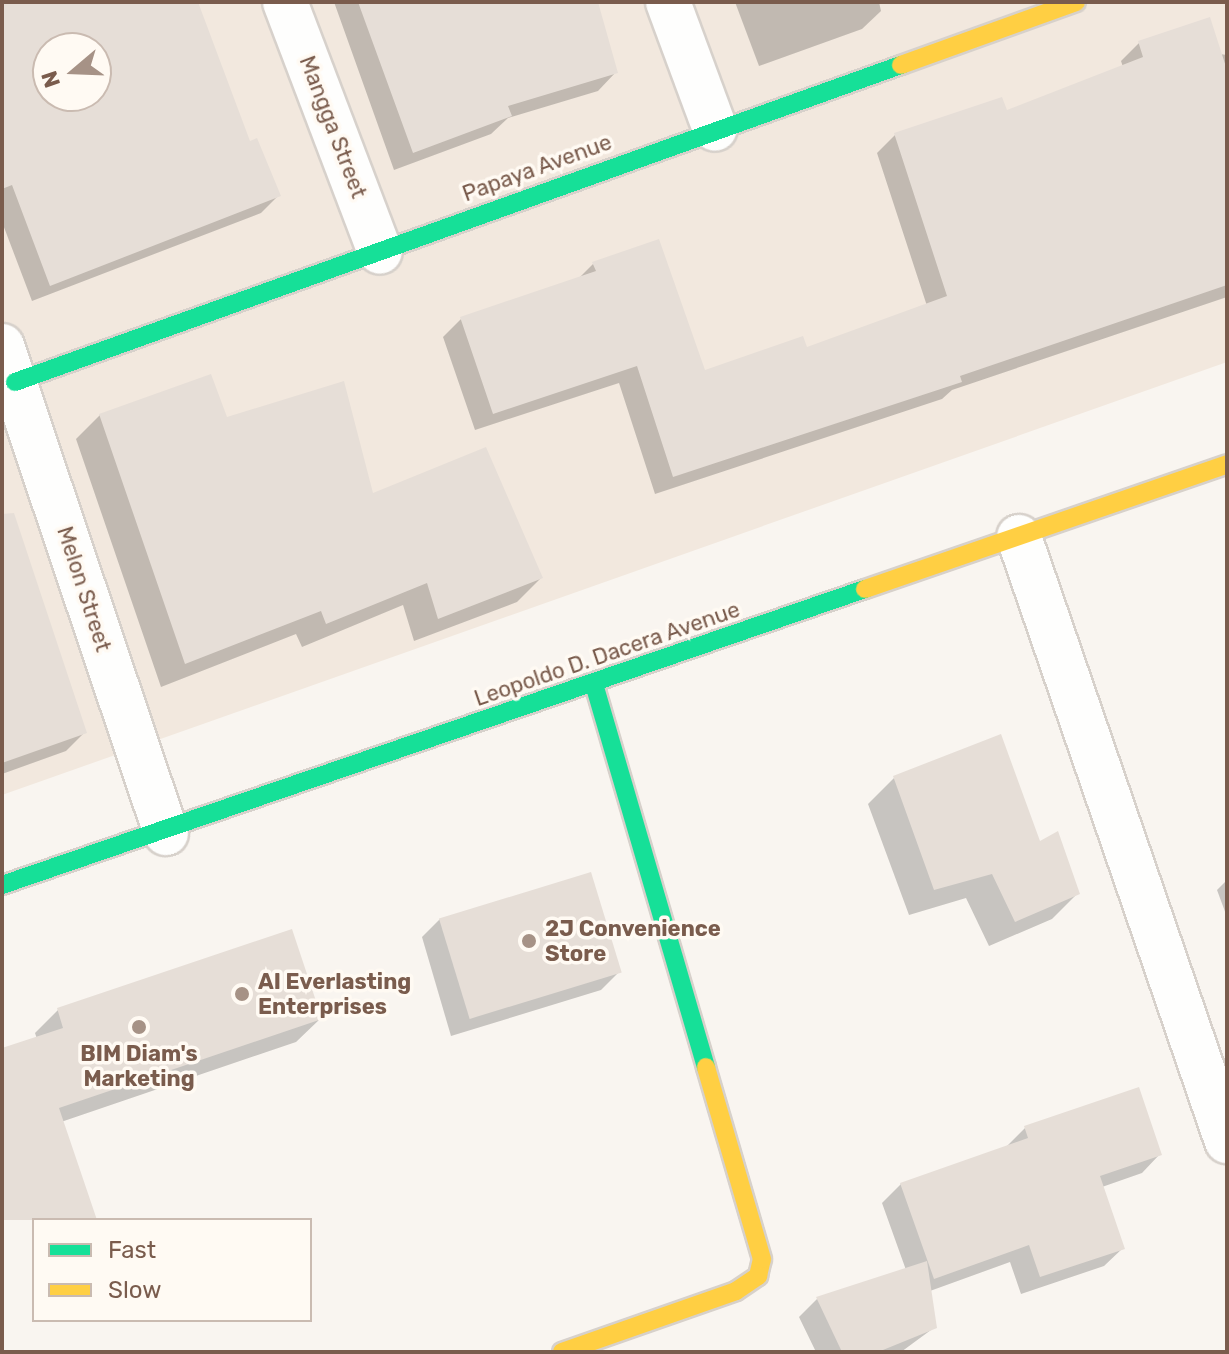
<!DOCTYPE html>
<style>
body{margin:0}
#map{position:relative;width:1229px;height:1354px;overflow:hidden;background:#f9f5f0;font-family:Rubik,sans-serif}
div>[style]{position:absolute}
.residential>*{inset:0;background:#f2e8de}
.shadow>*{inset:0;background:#0003}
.building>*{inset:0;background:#e6ded7;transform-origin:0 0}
.roads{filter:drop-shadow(2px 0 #d7d1cb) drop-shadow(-2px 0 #d7d1cb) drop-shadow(0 2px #d7d1cb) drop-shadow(0 -2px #d7d1cb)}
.street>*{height:44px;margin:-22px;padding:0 22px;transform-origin:22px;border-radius:22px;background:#fefefd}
.fast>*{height:18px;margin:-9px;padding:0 9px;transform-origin:9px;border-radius:9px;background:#16e098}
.slow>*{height:18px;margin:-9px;padding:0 9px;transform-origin:9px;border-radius:9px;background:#ffcf43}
.dots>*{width:22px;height:22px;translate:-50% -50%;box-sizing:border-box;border:4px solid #fffaf3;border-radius:50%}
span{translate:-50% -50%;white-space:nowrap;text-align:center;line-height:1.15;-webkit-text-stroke:7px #fffaf3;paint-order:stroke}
.street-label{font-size:22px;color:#7a5c4d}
.poi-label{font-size:22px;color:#7a5c4d;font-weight:700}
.left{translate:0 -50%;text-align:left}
.frame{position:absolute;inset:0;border:4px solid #7a5c4d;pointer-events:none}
.legend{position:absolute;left:32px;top:1218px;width:280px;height:104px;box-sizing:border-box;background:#fffaf3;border:2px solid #cabbb1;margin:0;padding:10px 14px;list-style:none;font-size:24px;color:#7a5c4d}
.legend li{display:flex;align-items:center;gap:16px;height:40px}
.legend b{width:40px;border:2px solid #cabbb1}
.north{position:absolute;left:32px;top:32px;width:80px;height:80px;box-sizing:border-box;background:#fffaf3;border:2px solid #cabbb1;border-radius:50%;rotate:251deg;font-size:22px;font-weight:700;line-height:32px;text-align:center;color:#7a5c4d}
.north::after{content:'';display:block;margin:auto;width:28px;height:36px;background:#a69286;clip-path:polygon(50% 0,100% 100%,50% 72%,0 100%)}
</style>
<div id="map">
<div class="residential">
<i style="clip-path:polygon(evenodd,2px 2px,1227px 2px,1227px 362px,2px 795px,2px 2px,48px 48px,96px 48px,96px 96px,48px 96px,48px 48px)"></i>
</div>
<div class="shadow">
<i style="clip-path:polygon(evenodd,2px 2px,196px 2px,249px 143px,278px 196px,261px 213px,32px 301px,2px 222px,2px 2px,48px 48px,96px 48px,96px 96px,48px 96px,48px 48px)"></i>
<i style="clip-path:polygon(334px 2px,582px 2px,616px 72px,598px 91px,508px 118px,491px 134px,394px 170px)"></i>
<i style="clip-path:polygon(735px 2px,879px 2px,881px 11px,862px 29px,759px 66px)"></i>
<i style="clip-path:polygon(1139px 43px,1227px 55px,1227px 297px,952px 390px,942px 399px,655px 494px,619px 383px,475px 430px,443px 337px,461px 319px,578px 279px,594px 263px,704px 372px,806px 350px,927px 306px,877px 153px,895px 135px,1005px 113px,1123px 67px,1121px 61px)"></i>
<i style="clip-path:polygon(100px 415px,226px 420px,541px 578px,517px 602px,414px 641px,403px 605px,302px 647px,296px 634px,161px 687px,76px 439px)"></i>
<i style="clip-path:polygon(2px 547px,84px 733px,66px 751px,2px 774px)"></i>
<i style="clip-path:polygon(894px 778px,1039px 844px,1078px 893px,1052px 919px,989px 946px,966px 898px,909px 915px,868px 804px)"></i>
<i style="clip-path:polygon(1227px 880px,1227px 917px,1217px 890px)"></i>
<i style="clip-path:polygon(440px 919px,620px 971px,601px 990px,451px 1036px,422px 937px)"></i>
<i style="clip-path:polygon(58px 1010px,320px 1019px,296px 1042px,61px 1122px,2px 1185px,2px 1050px,37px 1039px,35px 1033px)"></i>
<i style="clip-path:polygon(1025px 1128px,1160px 1154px,1142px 1173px,1102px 1187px,1123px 1248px,1104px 1266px,1021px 1294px,1010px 1262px,930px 1291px,935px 1327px,901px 1352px,816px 1352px,799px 1317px,818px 1298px,906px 1270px,882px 1203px,901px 1184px,1006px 1147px)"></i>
</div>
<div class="building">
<i style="clip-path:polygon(evenodd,2px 2px,198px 2px,250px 141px,257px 138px,281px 196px,50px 286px,12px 185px,2px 189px,2px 2px,48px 48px,96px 48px,96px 96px,48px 96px,48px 48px)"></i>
<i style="clip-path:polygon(358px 2px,598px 2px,618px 73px,508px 106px,512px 116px,413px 153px)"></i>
<i style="clip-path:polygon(1210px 17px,1227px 70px,1227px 285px,960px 376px,962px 382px,673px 477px,637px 366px,493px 414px,460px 317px,596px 271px,592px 262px,659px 239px,705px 370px,803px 336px,807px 347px,947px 296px,894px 133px,1002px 97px,1007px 110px,1143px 57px,1138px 41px)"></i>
<i style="clip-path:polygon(211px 374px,227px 417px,344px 381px,373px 493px,486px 447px,543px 578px,438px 619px,427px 583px,326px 624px,321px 611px,185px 664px,99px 414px)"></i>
<i style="clip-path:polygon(14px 513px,87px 733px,2px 763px,2px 514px)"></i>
<i style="clip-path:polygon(1001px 734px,1040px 841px,1058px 831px,1080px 894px,1015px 922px,992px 874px,934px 890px,893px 776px)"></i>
<i style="left:591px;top:872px;width:105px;height:159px;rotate:73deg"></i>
<i style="clip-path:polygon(292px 929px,322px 1019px,59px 1108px,97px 1220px,2px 1220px,2px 1048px,63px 1028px,57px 1008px)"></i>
<i style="clip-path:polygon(1139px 1087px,1162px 1155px,1100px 1176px,1125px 1249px,1040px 1277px,1029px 1245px,934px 1279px,900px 1183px,1028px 1138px,1024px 1126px)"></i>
<i style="clip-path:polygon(927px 1261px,937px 1328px,878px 1352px,842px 1352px,816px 1297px)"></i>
</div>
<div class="roads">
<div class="street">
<i style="left:285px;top:2px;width:267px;rotate:69.2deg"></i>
<i style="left:668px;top:2px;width:135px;rotate:69.7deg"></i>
<i style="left:2px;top:346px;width:514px;rotate:71.39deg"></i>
<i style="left:1019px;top:537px;width:639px;rotate:71deg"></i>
</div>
<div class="fast">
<i style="left:15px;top:382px;width:941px;rotate:-19.69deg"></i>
<i style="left:594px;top:684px;width:399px;rotate:73.7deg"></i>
<i style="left:2px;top:885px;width:912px;rotate:-18.93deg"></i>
</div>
<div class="slow">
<i style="left:901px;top:65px;width:186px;rotate:-19.8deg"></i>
<i style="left:865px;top:589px;width:383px;rotate:-19deg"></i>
<i style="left:562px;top:1352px;width:184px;rotate:-19.3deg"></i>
<i style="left:736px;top:1291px;width:27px;rotate:-34deg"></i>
<i style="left:758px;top:1276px;width:17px;rotate:-77deg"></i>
<i style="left:762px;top:1259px;width:200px;rotate:-106.3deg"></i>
</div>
</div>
<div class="dots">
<i style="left:529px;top:941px;background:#a69286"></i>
<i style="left:242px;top:994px;background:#a69286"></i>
<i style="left:139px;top:1027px;background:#a69286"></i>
</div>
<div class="street-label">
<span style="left:333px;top:127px;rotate:69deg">Mangga Street</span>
<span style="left:537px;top:168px;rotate:-20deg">Papaya Avenue</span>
<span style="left:84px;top:589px;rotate:72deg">Melon Street</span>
<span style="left:607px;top:654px;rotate:-19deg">Leopoldo D. Dacera Avenue</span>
</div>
<div class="poi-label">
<span class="left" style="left:545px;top:941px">2J Convenience<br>Store</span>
<span class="left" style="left:258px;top:994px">AI Everlasting<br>Enterprises</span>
<span style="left:139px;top:1066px">BIM Diam's<br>Marketing</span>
</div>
<div class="frame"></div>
<ul class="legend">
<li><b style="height:10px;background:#16e098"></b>Fast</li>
<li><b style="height:10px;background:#ffcf43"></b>Slow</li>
</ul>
<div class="north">N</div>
</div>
